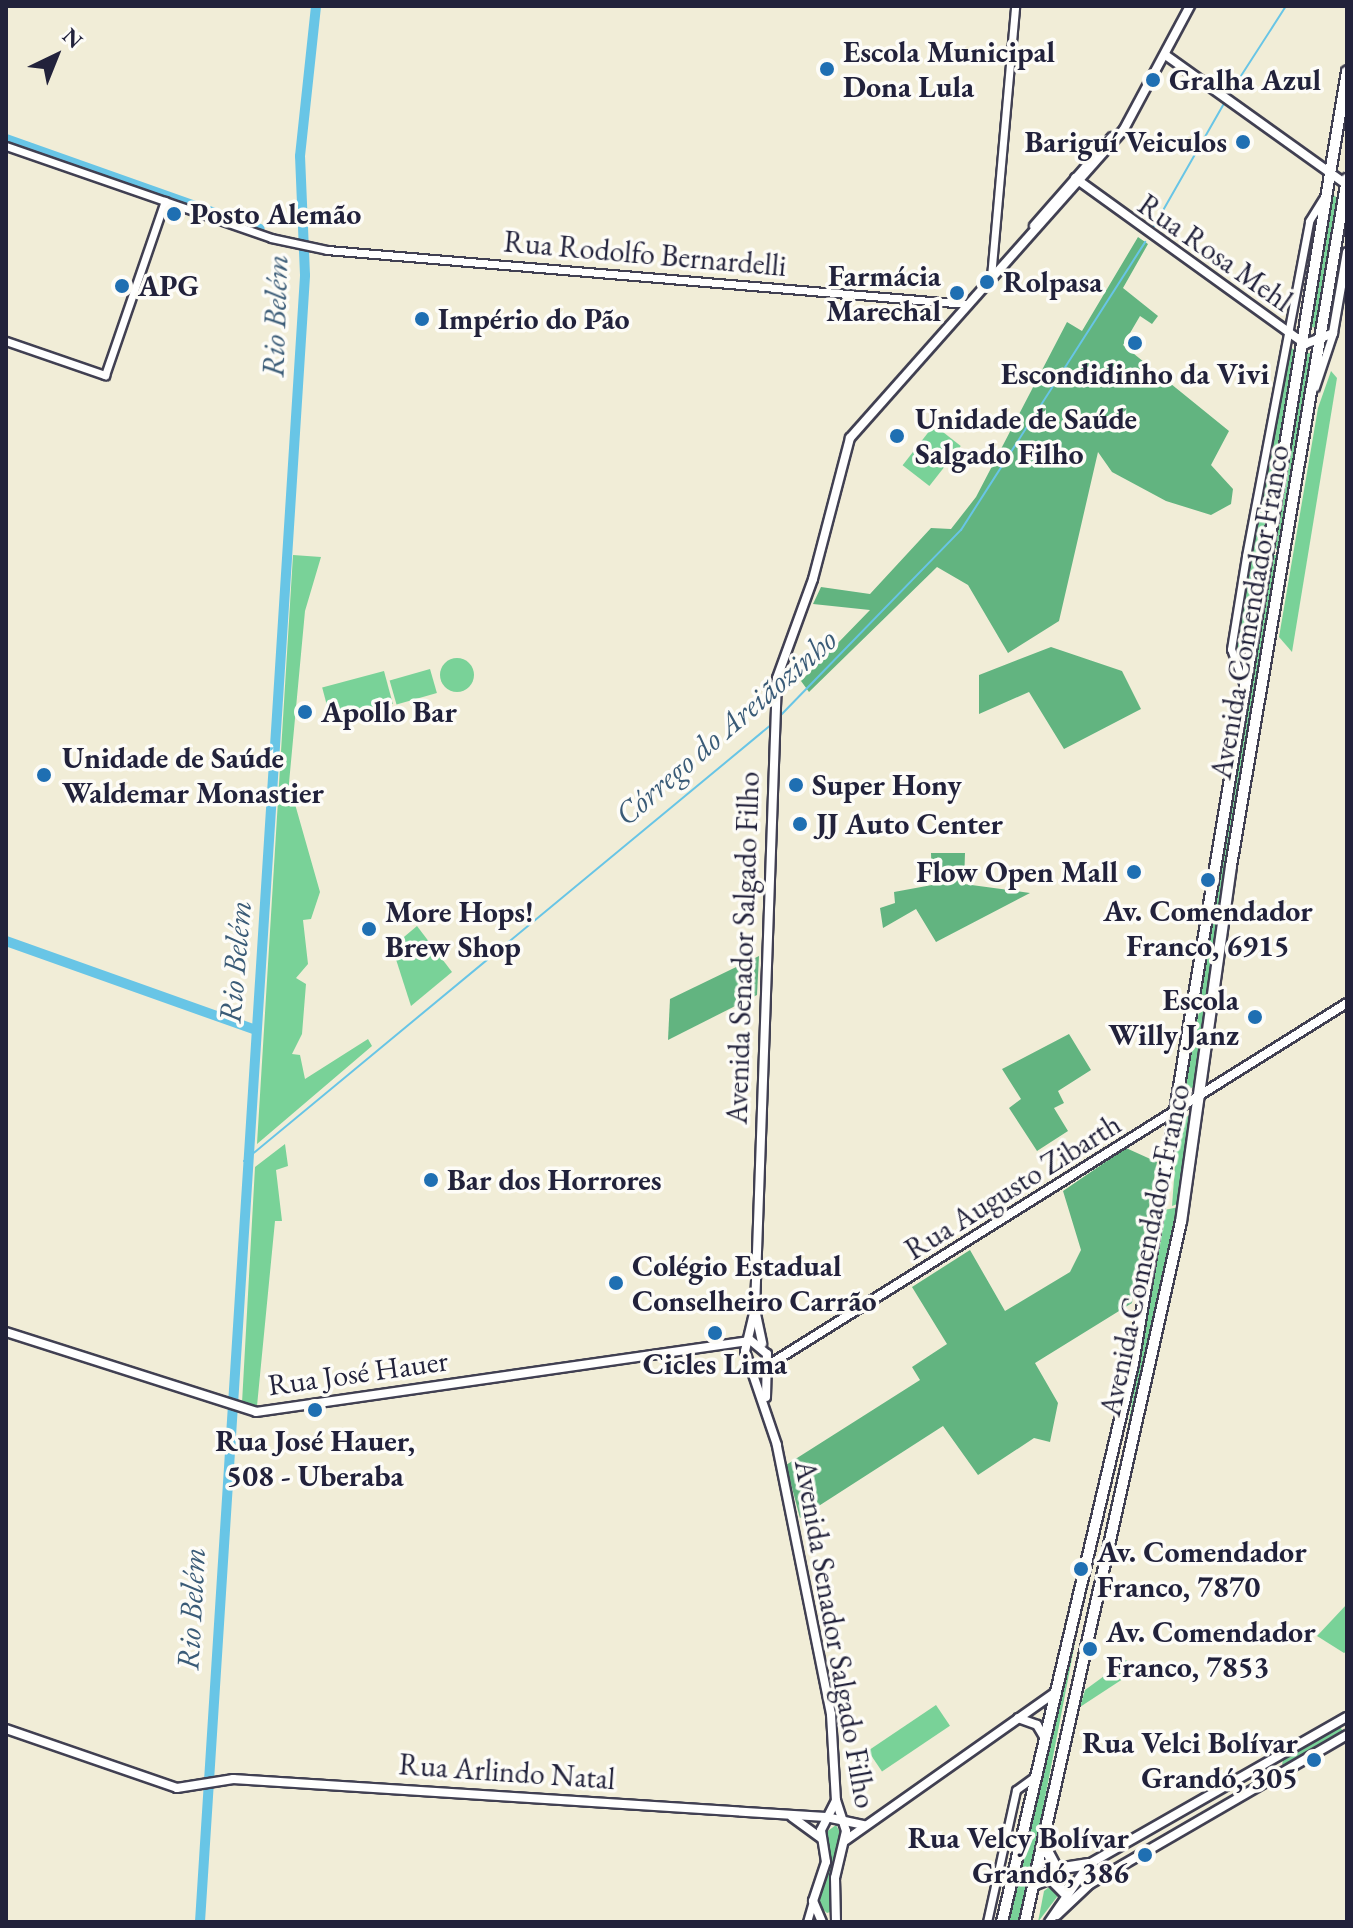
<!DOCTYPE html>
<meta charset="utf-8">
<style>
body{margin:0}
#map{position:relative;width:1353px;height:1928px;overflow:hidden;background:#f1edd7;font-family:"EB Garamond",serif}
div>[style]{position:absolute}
.green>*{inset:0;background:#79d298;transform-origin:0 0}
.round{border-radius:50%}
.forest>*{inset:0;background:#62b480}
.stream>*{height:2px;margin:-1px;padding:0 1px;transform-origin:1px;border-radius:1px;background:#68c5e6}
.river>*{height:10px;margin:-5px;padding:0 5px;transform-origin:5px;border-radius:5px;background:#68c5e6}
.roads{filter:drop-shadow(2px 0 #414052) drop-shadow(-2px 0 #414052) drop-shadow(0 2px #414052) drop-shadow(0 -2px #414052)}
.tertiary>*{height:7px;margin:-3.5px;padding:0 3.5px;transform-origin:3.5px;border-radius:3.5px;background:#fff}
.secondary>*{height:8px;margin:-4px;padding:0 4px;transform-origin:4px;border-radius:4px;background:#fff}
.trunk>*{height:10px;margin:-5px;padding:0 5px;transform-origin:5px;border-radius:5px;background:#fff}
.dots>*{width:22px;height:22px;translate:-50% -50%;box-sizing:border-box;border:4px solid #fdfcf7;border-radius:50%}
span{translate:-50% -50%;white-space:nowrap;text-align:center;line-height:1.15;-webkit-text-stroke:7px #fdfcf7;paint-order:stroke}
.poi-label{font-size:30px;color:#22223b;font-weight:700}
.left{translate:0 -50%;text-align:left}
.right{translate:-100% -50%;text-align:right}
.street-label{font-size:30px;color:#22223b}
.water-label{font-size:32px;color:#3a5b77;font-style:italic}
.frame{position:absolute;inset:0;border:8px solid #22223b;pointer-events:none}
.north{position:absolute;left:16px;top:16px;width:80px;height:80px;-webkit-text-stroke:6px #fdfcf7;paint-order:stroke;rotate:43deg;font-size:22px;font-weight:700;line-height:32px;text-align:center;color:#22223b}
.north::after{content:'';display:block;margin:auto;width:28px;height:36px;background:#22223b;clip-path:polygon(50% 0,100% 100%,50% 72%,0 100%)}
</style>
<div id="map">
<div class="green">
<i style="clip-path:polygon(1332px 194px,1339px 199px,1318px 329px,1309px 326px)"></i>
<i style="clip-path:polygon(1290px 348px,1297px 350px,1243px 673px,1233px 655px)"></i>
<i style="clip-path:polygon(1304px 352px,1313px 354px,1277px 550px,1275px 548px)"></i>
<i style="clip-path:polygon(1331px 371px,1337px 378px,1292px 652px,1279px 637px,1318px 408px)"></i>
<i style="left:934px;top:425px;width:34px;height:51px;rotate:38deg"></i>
<i style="clip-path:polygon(293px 555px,321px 557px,305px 611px,289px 783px,320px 892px,311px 919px,303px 920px,308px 964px,296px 978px,306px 984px,302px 1034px,292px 1054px,300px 1055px,305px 1079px,368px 1039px,372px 1046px,257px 1144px)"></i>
<i style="clip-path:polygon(1270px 555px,1278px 555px,1213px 998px,1196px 995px)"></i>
<i class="round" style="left:440px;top:658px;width:34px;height:34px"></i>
<i style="left:430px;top:669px;width:25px;height:42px;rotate:74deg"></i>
<i style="left:384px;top:671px;width:34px;height:64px;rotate:75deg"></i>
<i style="clip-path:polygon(417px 926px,452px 972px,411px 1006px,392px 947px)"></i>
<i style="clip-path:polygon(1202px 999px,1209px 1004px,1201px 1082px,1180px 1095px)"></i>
<i style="clip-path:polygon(1194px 1112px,1180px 1203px,1172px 1206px,1177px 1139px,1183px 1119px)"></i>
<i style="clip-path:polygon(285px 1144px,288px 1166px,276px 1170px,282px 1221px,275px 1221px,257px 1406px,242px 1403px,255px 1167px)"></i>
<i style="clip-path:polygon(1184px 1206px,1158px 1293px,1124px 1450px,1164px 1210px)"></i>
<i style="clip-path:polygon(1347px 1604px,1347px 1651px,1344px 1653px,1317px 1636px)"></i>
<i style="clip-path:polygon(1076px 1638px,1021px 1922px,1005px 1922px,1043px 1776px)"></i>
<i style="clip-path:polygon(1126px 1660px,1135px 1671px,1080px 1707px,1085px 1690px)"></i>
<i style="left:936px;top:1705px;width:25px;height:82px;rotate:56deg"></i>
<i style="clip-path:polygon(1339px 1725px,1344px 1733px,1282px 1765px,1283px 1760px)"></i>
<i style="clip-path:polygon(836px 1825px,843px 1838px,835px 1857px,833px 1911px,827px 1913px,818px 1905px,830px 1868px,825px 1833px)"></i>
<i style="clip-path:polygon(1053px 1884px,1060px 1893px,1038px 1922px,1044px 1891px)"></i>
</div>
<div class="forest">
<i style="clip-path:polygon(1138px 237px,1148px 244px,1123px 288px,1158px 316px,1152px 324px,1140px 316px,1123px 345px,1229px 431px,1211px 465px,1233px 489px,1231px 504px,1211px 515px,1166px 501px,1112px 472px,1098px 452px,1059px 621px,1008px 653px,968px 585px,937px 567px,809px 692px,801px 681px,870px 610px,813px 604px,821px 587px,870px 594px,931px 528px,951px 529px,976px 497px,1067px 322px,1082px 331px)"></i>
<i style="clip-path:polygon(1051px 647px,1122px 671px,1141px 709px,1064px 749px,1029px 692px,979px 714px,979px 675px)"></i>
<i style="clip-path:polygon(931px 853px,965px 853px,964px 884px,1030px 893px,936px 942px,916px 909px,883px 928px,880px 908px,895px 903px,894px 892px,932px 885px)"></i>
<i style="clip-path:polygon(759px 956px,757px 995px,668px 1040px,670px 999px)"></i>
<i style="clip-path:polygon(1069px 1034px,1091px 1070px,1058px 1091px,1064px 1103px,1054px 1108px,1068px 1131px,1037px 1151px,1009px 1108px,1021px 1099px,1002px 1069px)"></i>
<i style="clip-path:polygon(1126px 1148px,1157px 1162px,1132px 1303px,1035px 1363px,1058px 1403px,1050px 1442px,1034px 1438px,978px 1475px,943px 1426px,800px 1518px,786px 1465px,920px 1380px,912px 1367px,947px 1344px,912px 1287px,970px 1250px,1005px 1311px,1070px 1272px,1081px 1250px,1063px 1191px)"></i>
</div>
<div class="stream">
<i style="left:1228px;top:96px;width:107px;rotate:-57.2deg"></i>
<i style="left:1153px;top:228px;width:145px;rotate:-60.3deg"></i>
<i style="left:779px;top:717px;width:261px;rotate:-45.8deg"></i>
<i style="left:961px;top:530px;width:342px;rotate:-57.4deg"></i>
<i style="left:244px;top:1161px;width:685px;rotate:-39.61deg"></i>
</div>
<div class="river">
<i style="left:6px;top:139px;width:269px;rotate:19.5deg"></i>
<i style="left:6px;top:941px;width:262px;rotate:19.6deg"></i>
<i style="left:200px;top:1922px;width:1650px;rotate:-86.35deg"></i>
<i style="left:305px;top:275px;width:119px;rotate:-92.4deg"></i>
<i style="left:300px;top:156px;width:151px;rotate:-83.9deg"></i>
</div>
<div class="roads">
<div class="tertiary">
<i style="left:6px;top:146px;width:281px;rotate:19.1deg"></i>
<i style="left:271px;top:238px;width:57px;rotate:12.1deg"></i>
<i style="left:327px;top:250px;width:641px;rotate:4.83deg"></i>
<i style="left:991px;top:277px;width:272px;rotate:-84.9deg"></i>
<i style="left:6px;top:341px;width:105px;rotate:19deg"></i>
<i style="left:105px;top:375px;width:184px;rotate:-71deg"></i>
<i style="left:1315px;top:387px;width:57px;rotate:-71.6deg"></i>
<i style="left:1245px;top:688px;width:41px;rotate:-109.7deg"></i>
<i style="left:1231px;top:649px;width:94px;rotate:-80.8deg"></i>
<i style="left:1246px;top:556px;width:341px;rotate:-79.3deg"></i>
<i style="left:1309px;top:221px;width:26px;rotate:-58deg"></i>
<i style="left:807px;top:1922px;width:22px;rotate:-74deg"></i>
<i style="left:987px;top:1922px;width:135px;rotate:-77.6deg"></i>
<i style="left:1016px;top:1790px;width:26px;rotate:-36deg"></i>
</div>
<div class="secondary">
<i style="left:1167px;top:56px;width:221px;rotate:35.6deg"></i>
<i style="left:1075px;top:178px;width:284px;rotate:35.8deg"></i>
<i style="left:1305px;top:344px;width:30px;rotate:-21deg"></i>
<i style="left:1333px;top:333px;width:82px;rotate:-80.2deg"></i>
<i style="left:1034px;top:226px;width:118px;rotate:-48.8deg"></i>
<i style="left:756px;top:1314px;width:30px;rotate:78deg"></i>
<i style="left:6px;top:1332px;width:262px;rotate:17.7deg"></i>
<i style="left:256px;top:1412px;width:497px;rotate:-8.2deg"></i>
<i style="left:749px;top:1339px;width:23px;rotate:40deg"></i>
<i style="left:767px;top:1354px;width:43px;rotate:91.3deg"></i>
<i style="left:767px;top:1366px;width:684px;rotate:-32.04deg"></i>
<i style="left:1018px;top:1718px;width:20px;rotate:20deg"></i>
<i style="left:1037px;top:1725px;width:17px;rotate:59deg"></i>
<i style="left:6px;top:1729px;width:181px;rotate:19deg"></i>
<i style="left:177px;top:1788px;width:57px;rotate:-9.1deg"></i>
<i style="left:233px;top:1779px;width:594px;rotate:3.67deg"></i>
<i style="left:826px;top:1817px;width:39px;rotate:12deg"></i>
<i style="left:792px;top:1817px;width:36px;rotate:36deg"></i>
<i style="left:846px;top:1840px;width:258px;rotate:-35.2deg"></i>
<i style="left:1057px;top:1915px;width:45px;rotate:-43.2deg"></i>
<i style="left:1090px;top:1884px;width:297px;rotate:-30.1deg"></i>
<i style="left:822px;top:1922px;width:23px;rotate:-113deg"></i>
<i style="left:813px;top:1901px;width:41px;rotate:-71.6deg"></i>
<i style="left:826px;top:1862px;width:32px;rotate:-99deg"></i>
<i style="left:821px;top:1830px;width:33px;rotate:-63deg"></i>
<i style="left:836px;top:1922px;width:44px;rotate:-91.3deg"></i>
<i style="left:835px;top:1878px;width:48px;rotate:-76.8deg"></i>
<i style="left:846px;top:1831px;width:32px;rotate:-108deg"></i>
<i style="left:836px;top:1801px;width:87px;rotate:-93.3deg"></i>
<i style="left:831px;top:1714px;width:274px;rotate:-101.4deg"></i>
<i style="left:777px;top:1445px;width:99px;rotate:-108.8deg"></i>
<i style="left:745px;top:1351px;width:43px;rotate:-76.6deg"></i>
<i style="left:755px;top:1309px;width:631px;rotate:-88deg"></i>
<i style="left:777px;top:678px;width:105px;rotate:-70deg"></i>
<i style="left:813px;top:579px;width:146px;rotate:-75.3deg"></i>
<i style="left:850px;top:438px;width:413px;rotate:-48.4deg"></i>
<i style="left:1124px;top:129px;width:140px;rotate:-61.8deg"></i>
<i style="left:1049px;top:1922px;width:70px;rotate:-55.4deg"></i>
<i style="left:1089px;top:1864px;width:297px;rotate:-29.7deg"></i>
</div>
<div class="trunk">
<i style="left:1044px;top:1845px;width:27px;rotate:62deg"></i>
<i style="left:1057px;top:1869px;width:32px;rotate:-9deg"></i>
<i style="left:1033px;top:1885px;width:18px;rotate:-22deg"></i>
<i style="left:1050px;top:1878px;width:21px;rotate:45deg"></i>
<i style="left:1002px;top:1922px;width:573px;rotate:-76.79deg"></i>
<i style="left:1133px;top:1364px;width:1310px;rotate:-80.6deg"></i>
<i style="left:1025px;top:1922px;width:717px;rotate:-77.44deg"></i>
<i style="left:1181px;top:1222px;width:359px;rotate:-82deg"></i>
<i style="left:1231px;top:866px;width:697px;rotate:-80.42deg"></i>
</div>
</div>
<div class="dots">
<i style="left:827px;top:69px;background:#1f6fb2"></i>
<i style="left:1153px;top:80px;background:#1f6fb2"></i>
<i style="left:1243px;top:142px;background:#1f6fb2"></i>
<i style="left:174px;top:214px;background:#1f6fb2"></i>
<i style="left:987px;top:282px;background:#1f6fb2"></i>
<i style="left:122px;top:286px;background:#1f6fb2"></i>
<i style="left:957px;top:293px;background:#1f6fb2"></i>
<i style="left:422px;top:319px;background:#1f6fb2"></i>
<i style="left:1135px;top:343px;background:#1f6fb2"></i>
<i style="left:897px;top:436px;background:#1f6fb2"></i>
<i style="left:305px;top:712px;background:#1f6fb2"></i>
<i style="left:44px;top:775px;background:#1f6fb2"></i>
<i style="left:796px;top:785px;background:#1f6fb2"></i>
<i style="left:800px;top:824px;background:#1f6fb2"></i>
<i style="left:1134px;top:872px;background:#1f6fb2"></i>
<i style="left:1208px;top:880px;background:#1f6fb2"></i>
<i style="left:369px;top:929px;background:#1f6fb2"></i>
<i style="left:1255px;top:1017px;background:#1f6fb2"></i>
<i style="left:431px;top:1180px;background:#1f6fb2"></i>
<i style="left:616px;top:1283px;background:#1f6fb2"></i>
<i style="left:715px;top:1333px;background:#1f6fb2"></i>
<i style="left:315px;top:1410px;background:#1f6fb2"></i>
<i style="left:1081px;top:1569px;background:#1f6fb2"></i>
<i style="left:1090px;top:1649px;background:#1f6fb2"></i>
<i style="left:1314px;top:1760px;background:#1f6fb2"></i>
<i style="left:1145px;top:1855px;background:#1f6fb2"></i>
</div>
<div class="poi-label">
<span class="left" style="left:843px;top:69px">Escola Municipal<br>Dona Lula</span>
<span class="left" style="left:1169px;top:80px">Gralha Azul</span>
<span class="right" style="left:1227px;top:142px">Bariguí Veiculos</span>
<span class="left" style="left:190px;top:214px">Posto Alemão</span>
<span class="right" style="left:941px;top:293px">Farmácia<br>Marechal</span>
<span class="left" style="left:1003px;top:282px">Rolpasa</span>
<span class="left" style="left:138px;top:286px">APG</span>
<span class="left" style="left:438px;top:319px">Império do Pão</span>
<span style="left:1135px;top:374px">Escondidinho da Vivi</span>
<span class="left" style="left:915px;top:436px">Unidade de Saúde<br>Salgado Filho</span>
<span class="left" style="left:321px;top:712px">Apollo Bar</span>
<span class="left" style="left:62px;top:775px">Unidade de Saúde<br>Waldemar Monastier</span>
<span class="left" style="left:812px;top:785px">Super Hony</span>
<span class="left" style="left:816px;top:824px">JJ Auto Center</span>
<span class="right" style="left:1118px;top:872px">Flow Open Mall</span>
<span style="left:1208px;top:928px">Av. Comendador<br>Franco, 6915</span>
<span class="left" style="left:385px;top:929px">More Hops!<br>Brew Shop</span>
<span class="right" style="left:1239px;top:1017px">Escola<br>Willy Janz</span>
<span class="left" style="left:447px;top:1180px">Bar dos Horrores</span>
<span class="left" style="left:632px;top:1283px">Colégio Estadual<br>Conselheiro Carrão</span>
<span style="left:715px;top:1364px">Cicles Lima</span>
<span style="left:315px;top:1458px">Rua José Hauer,<br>508 - Uberaba</span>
<span class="left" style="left:1097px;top:1569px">Av. Comendador<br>Franco, 7870</span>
<span class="left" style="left:1106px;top:1649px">Av. Comendador<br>Franco, 7853</span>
<span class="right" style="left:1298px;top:1760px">Rua Velci Bolívar<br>Grandó, 305</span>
<span class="right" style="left:1129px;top:1855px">Rua Velcy Bolívar<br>Grandó, 386</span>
</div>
<div class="street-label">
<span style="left:1215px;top:253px;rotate:35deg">Rua Rosa Mehl</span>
<span style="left:645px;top:254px;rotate:5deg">Rua Rodolfo Bernardelli</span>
<span style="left:1250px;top:612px;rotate:-80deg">Avenida Comendador Franco</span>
<span style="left:743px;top:948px;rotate:-88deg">Avenida Senador Salgado Filho</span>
<span style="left:1013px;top:1187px;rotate:-32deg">Rua Augusto Zibarth</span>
<span style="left:1145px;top:1250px;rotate:-78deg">Avenida Comendador Franco</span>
<span style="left:358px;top:1373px;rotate:-8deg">Rua José Hauer</span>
<span style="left:835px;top:1634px;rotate:80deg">Avenida Senador Salgado Filho</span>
<span style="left:507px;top:1772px;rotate:4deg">Rua Arlindo Natal</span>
</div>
<div class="water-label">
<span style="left:275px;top:316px;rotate:-88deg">Rio Belém</span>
<span style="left:726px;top:727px;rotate:-41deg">Córrego do Areiãozinho</span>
<span style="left:235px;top:962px;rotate:-85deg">Rio Belém</span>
<span style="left:191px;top:1609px;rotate:-87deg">Rio Belém</span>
</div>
<div class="frame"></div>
<div class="north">N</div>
</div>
